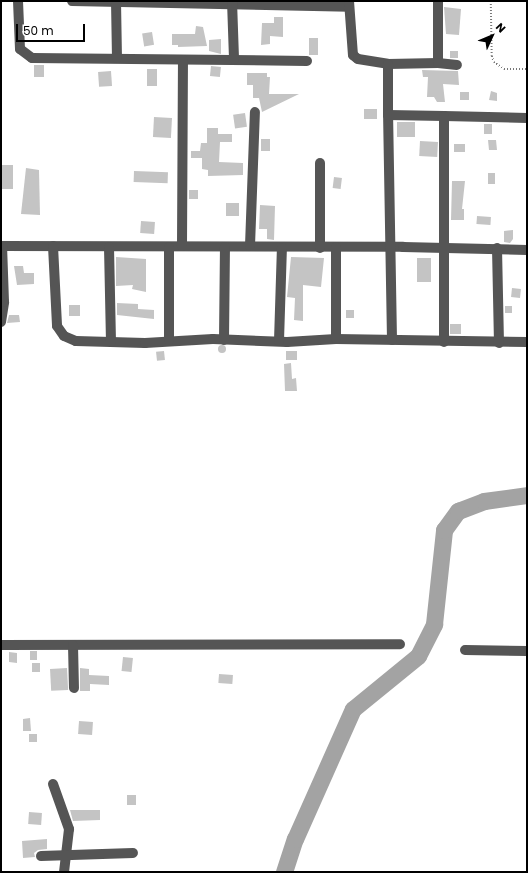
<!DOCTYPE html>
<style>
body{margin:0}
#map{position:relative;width:528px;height:873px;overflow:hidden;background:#fff;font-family:Poppins,sans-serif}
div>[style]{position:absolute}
.river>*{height:17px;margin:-8.5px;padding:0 8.5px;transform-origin:8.5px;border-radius:8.5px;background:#a3a3a3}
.building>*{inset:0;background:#c4c4c4;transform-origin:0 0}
.round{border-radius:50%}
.path>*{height:1.5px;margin-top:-0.75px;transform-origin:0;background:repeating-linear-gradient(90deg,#777 0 1px,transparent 0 3px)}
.minor>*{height:10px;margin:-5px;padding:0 5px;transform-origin:5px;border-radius:5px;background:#555}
span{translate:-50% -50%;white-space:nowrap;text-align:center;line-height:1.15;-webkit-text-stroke:4px #fff;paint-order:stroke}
.frame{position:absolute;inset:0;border:2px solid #000;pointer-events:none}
.north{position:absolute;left:472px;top:16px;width:40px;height:40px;-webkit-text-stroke:3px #fff;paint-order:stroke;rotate:46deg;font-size:11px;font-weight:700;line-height:16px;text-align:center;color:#000}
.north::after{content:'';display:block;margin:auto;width:14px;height:18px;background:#000;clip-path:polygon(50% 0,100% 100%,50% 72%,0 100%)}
.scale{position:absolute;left:16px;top:24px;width:69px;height:18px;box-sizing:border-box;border:2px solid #000;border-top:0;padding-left:5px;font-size:12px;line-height:14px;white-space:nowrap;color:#000;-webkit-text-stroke:3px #fff;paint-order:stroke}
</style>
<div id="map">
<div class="river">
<i style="left:284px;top:872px;width:35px;rotate:-72deg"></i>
<i style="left:295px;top:839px;width:142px;rotate:-66deg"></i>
<i style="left:353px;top:709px;width:84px;rotate:-39.2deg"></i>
<i style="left:418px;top:656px;width:36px;rotate:-63deg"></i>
<i style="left:434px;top:624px;width:95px;rotate:-83.9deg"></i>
<i style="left:444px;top:530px;width:24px;rotate:-54deg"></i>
<i style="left:458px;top:511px;width:28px;rotate:-21deg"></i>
<i style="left:484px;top:501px;width:43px;rotate:-7.9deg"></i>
</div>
<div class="building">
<i style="clip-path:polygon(444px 7px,461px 9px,459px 35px,446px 34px)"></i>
<i style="clip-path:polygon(274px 17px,283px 17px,283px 37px,270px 36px,270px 44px,261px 45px,262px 23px,274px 23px)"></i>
<i style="clip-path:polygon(196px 26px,203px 27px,207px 46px,178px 47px,178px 45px,172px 45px,172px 34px,195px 34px)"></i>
<i style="left:152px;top:32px;width:13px;height:10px;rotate:81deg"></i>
<i style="left:309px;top:38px;width:9px;height:17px"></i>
<i style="clip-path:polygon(221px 39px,221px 54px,209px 51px,209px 40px)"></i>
<i style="left:450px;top:51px;width:8px;height:7px"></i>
<i style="left:34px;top:65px;width:10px;height:12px"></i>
<i style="left:211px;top:66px;width:10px;height:10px;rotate:6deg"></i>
<i style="left:147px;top:69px;width:10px;height:17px"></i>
<i style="clip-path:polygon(422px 70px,458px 71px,459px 85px,443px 84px,445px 102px,437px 102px,434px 97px,427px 97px,428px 77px,423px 77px)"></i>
<i style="left:111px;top:71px;width:15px;height:13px;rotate:86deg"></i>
<i style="clip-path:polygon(247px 73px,267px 73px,267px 77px,270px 77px,269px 94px,299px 94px,262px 112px,259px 98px,253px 98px,253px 85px,247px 85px)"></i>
<i style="clip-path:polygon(491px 91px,497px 93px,497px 101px,489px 100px)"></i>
<i style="left:460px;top:92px;width:9px;height:8px"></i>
<i style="left:377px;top:109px;width:10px;height:13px;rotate:90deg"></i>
<i style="left:245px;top:113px;width:14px;height:12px;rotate:82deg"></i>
<i style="left:154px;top:117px;width:18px;height:20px;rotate:3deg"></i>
<i style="left:397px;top:122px;width:18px;height:15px"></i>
<i style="left:484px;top:124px;width:8px;height:10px"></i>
<i style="clip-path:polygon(207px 128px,218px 128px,218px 134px,232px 134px,232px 142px,220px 142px,219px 162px,243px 163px,243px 175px,208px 176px,208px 170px,202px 169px,202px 158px,191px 158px,191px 151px,200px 151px,201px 143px,207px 143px)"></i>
<i style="left:261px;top:139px;width:9px;height:12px"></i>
<i style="clip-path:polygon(488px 140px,496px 140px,497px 150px,489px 150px)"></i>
<i style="left:420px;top:141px;width:18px;height:15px;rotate:3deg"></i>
<i style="left:454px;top:144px;width:11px;height:8px"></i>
<i style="left:1px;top:165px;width:12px;height:24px"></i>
<i style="clip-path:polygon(26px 168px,39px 170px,40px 215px,21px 214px)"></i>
<i style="left:134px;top:171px;width:34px;height:11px;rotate:2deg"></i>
<i style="left:488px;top:173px;width:7px;height:11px"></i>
<i style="left:334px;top:177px;width:8px;height:11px;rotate:7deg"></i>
<i style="clip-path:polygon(452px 181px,465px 181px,462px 209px,464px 209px,464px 220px,451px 220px)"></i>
<i style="left:189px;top:190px;width:9px;height:9px"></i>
<i style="left:226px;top:203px;width:13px;height:13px"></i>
<i style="clip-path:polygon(260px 205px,275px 206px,274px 240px,267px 239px,267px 229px,259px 229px)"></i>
<i style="left:477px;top:216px;width:14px;height:8px;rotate:4deg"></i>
<i style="left:141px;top:221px;width:14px;height:12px;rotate:4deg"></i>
<i style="clip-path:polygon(513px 230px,513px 239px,510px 243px,504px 242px,504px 231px)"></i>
<i style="clip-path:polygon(116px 257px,146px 259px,146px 292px,132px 289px,133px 285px,116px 286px)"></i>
<i style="clip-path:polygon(291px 257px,324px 258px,321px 287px,303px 285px,303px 321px,294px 320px,295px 298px,287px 297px)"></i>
<i style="left:417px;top:258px;width:14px;height:24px"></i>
<i style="clip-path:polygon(14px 266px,23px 266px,24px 273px,34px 273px,34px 284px,17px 285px)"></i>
<i style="left:512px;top:288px;width:9px;height:9px;rotate:6deg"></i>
<i style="clip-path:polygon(117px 303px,138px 304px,138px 309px,154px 310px,154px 319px,117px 315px)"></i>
<i style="left:69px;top:305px;width:11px;height:11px"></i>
<i style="left:505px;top:306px;width:7px;height:7px"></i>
<i style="left:346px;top:310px;width:8px;height:8px"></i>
<i style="clip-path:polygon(9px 315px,19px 315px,20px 322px,7px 323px)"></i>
<i style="left:450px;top:324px;width:11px;height:10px"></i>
<i class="round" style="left:218px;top:345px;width:8px;height:8px"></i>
<i style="left:164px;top:351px;width:9px;height:8px;rotate:84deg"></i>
<i style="left:286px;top:351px;width:11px;height:9px"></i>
<i style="clip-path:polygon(291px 363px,292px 379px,296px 378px,297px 391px,285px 391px,284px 364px)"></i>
<i style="left:30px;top:651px;width:7px;height:9px"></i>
<i style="clip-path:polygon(9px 652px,17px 653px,17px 663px,9px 662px)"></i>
<i style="left:123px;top:657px;width:10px;height:14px;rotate:6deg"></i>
<i style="left:32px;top:663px;width:8px;height:9px"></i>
<i style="left:67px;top:668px;width:22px;height:17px;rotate:87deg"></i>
<i style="clip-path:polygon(80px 668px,89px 669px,89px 675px,109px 676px,109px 685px,90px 684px,90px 691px,80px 691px)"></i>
<i style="left:219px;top:674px;width:14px;height:9px;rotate:4deg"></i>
<i style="clip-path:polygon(30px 718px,31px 731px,23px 731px,23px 719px)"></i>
<i style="left:79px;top:721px;width:14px;height:13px;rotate:4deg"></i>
<i style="left:29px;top:734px;width:8px;height:8px"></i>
<i style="left:127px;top:795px;width:9px;height:10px"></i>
<i style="clip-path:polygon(70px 810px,100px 810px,100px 820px,73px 821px)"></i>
<i style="left:29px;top:812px;width:13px;height:12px;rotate:4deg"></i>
<i style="clip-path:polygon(47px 839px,47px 849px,38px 850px,34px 853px,35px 857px,23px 858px,22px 841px)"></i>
</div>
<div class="path">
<i style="left:491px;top:1px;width:55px;rotate:89deg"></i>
<i style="left:492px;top:56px;width:6px;rotate:72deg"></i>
<i style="left:494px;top:62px;width:12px;rotate:35deg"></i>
<i style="left:504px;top:69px;width:23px"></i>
</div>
<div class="minor">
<i style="left:18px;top:1px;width:48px;rotate:87.6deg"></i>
<i style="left:20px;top:49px;width:15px;rotate:37deg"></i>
<i style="left:32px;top:58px;width:275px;rotate:0.6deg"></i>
<i style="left:72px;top:1px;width:277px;rotate:1.2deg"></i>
<i style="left:116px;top:1px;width:57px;rotate:89deg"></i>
<i style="left:232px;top:1px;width:58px;rotate:88deg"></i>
<i style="left:349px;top:1px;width:54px;rotate:85.8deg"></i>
<i style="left:353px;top:55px;width:6px;rotate:39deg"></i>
<i style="left:358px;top:59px;width:30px;rotate:9deg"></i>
<i style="left:388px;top:64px;width:50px;rotate:-1.1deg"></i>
<i style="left:438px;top:63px;width:62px;rotate:-90deg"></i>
<i style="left:438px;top:63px;width:19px;rotate:6deg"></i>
<i style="left:388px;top:115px;width:51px;rotate:-90deg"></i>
<i style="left:444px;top:116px;width:83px;rotate:1.4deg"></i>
<i style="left:1px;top:246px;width:402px;rotate:0.1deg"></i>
<i style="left:403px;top:247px;width:124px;rotate:1.4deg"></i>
<i style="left:53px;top:246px;width:80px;rotate:87.1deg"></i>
<i style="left:57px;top:326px;width:12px;rotate:55deg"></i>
<i style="left:64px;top:336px;width:13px;rotate:23deg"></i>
<i style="left:76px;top:341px;width:69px;rotate:1.7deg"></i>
<i style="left:145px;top:343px;width:68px;rotate:-3.4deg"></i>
<i style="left:213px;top:339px;width:74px;rotate:2.3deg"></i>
<i style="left:287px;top:342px;width:49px;rotate:-3.5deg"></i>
<i style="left:336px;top:339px;width:191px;rotate:0.9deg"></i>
<i style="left:182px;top:246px;width:186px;rotate:-89.7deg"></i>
<i style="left:250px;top:246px;width:134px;rotate:-87.9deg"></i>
<i style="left:109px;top:247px;width:95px;rotate:88.8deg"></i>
<i style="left:336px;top:247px;width:92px;rotate:90deg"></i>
<i style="left:320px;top:248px;width:85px;rotate:-90deg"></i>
<i style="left:497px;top:248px;width:95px;rotate:88.8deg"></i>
<i style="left:1px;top:322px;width:20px;rotate:-81deg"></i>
<i style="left:4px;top:302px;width:56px;rotate:-92deg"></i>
<i style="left:169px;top:340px;width:93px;rotate:-90deg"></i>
<i style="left:224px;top:340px;width:93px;rotate:-89.4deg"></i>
<i style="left:392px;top:340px;width:225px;rotate:-91deg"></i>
<i style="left:388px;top:115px;width:56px;rotate:1deg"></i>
<i style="left:444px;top:116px;width:226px;rotate:90deg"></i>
<i style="left:279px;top:341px;width:93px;rotate:-88.2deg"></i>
<i style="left:1px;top:645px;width:399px;rotate:-0.1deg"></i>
<i style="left:73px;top:645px;width:43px;rotate:88.7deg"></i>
<i style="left:465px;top:650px;width:62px;rotate:0.9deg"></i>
<i style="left:53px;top:784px;width:48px;rotate:70.4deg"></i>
<i style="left:69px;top:829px;width:43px;rotate:96.6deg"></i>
<i style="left:41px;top:856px;width:92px;rotate:-1.9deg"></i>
</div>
<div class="frame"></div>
<div class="north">N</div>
<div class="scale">50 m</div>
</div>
